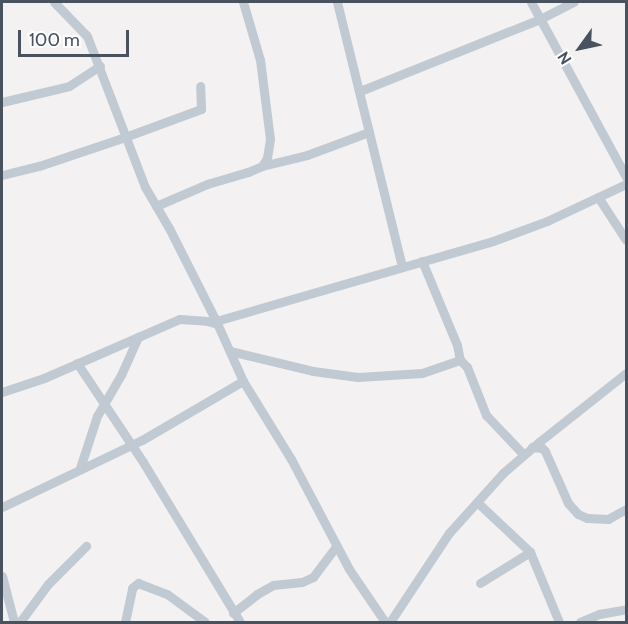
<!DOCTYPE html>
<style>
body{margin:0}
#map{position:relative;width:628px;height:624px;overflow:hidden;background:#f3f1f1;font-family:Cabin,sans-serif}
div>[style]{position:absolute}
.street>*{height:9px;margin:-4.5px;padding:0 4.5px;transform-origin:4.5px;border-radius:4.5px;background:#c1cad3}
span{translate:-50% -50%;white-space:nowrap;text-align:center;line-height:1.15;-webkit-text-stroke:6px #fff;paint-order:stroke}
.frame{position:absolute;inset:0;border:3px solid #48535f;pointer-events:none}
.north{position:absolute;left:550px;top:18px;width:60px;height:60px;-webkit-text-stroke:4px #fff;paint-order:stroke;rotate:237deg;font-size:16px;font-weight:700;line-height:24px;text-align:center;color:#48535f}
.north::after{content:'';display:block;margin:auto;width:21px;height:27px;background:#48535f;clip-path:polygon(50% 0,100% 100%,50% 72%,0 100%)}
.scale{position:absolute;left:18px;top:30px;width:111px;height:27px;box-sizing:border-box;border:3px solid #48535f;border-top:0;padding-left:8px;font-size:18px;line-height:21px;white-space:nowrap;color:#48535f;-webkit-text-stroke:4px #fff;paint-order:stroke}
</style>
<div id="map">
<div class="street">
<i style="left:54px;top:2px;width:47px;rotate:45.9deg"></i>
<i style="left:87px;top:36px;width:162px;rotate:69deg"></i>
<i style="left:145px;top:187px;width:48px;rotate:59.7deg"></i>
<i style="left:169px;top:228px;width:104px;rotate:63.2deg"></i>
<i style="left:216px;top:321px;width:66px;rotate:65.8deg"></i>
<i style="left:243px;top:381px;width:92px;rotate:58.4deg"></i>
<i style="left:291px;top:459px;width:124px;rotate:62.2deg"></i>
<i style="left:349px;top:569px;width:64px;rotate:55.8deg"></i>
<i style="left:337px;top:2px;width:272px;rotate:76.2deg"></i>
<i style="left:531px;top:2px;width:199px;rotate:61.5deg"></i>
<i style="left:360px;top:91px;width:194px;rotate:-21.8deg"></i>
<i style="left:540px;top:19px;width:38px;rotate:-27deg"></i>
<i style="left:2px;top:102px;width:69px;rotate:-13.4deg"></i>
<i style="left:69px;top:86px;width:37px;rotate:-33deg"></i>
<i style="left:125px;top:137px;width:81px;rotate:-20.2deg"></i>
<i style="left:201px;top:109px;width:23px;rotate:-92deg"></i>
<i style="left:262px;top:166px;width:46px;rotate:-13.7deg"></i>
<i style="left:307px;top:155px;width:66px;rotate:-20.4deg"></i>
<i style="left:2px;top:175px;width:38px;rotate:-14deg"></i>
<i style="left:39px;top:166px;width:91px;rotate:-18.6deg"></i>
<i style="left:598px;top:197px;width:51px;rotate:56.9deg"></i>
<i style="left:156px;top:206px;width:56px;rotate:-23.3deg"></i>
<i style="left:207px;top:184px;width:43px;rotate:-16.3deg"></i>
<i style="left:248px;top:172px;width:15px;rotate:-23deg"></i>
<i style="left:262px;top:166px;width:9px;rotate:-58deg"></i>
<i style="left:267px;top:158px;width:19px;rotate:-81deg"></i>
<i style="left:270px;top:139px;width:80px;rotate:-97.2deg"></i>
<i style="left:260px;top:60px;width:60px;rotate:-106.3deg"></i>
<i style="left:422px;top:261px;width:91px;rotate:67.4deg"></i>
<i style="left:457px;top:345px;width:15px;rotate:79deg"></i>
<i style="left:216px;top:321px;width:288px;rotate:-16.1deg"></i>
<i style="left:493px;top:241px;width:58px;rotate:-20.3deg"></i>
<i style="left:547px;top:221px;width:87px;rotate:-25.1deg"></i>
<i style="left:230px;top:351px;width:85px;rotate:13.5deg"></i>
<i style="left:313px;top:371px;width:45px;rotate:7.6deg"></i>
<i style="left:358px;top:377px;width:64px;rotate:-3.6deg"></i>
<i style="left:422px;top:373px;width:40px;rotate:-18.9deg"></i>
<i style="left:460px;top:360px;width:10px;rotate:45deg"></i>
<i style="left:467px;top:367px;width:52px;rotate:68.4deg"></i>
<i style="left:486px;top:415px;width:54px;rotate:46.5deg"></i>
<i style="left:77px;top:363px;width:119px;rotate:56.3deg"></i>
<i style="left:143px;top:462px;width:187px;rotate:58.8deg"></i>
<i style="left:2px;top:392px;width:44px;rotate:-18.4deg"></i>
<i style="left:44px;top:378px;width:148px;rotate:-23.5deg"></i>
<i style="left:180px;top:319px;width:27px;rotate:4deg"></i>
<i style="left:207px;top:321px;width:11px;rotate:15deg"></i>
<i style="left:532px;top:447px;width:10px;rotate:6deg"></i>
<i style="left:542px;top:448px;width:4px;rotate:45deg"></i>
<i style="left:545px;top:451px;width:57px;rotate:66.1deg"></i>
<i style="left:568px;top:503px;width:15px;rotate:48deg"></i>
<i style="left:578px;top:514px;width:10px;rotate:24deg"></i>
<i style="left:587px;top:518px;width:21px;rotate:3deg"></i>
<i style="left:608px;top:519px;width:21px;rotate:-29deg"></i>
<i style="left:80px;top:468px;width:55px;rotate:-71.9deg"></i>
<i style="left:97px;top:416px;width:48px;rotate:-59.7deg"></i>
<i style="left:121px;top:375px;width:42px;rotate:-65.9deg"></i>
<i style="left:477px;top:502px;width:73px;rotate:43.3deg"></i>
<i style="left:530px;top:552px;width:76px;rotate:67.5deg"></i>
<i style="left:2px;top:507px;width:155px;rotate:-25.6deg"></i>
<i style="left:142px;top:440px;width:117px;rotate:-30.3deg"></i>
<i style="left:2px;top:576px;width:48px;rotate:75.4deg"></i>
<i style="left:480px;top:583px;width:59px;rotate:-31.8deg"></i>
<i style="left:233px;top:613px;width:31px;rotate:-38deg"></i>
<i style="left:257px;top:594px;width:18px;rotate:-29deg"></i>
<i style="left:273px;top:585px;width:29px;rotate:-6deg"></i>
<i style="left:302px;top:582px;width:12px;rotate:-24deg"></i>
<i style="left:313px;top:577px;width:39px;rotate:-53deg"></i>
<i style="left:20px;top:622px;width:47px;rotate:-53.6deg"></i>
<i style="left:48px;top:584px;width:54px;rotate:-45deg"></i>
<i style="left:125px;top:622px;width:35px;rotate:-78deg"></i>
<i style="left:132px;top:588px;width:8px;rotate:-40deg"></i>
<i style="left:138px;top:583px;width:31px;rotate:21deg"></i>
<i style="left:167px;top:594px;width:47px;rotate:36.4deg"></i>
<i style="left:390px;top:622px;width:107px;rotate:-56.5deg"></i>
<i style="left:449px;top:533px;width:81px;rotate:-48deg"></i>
<i style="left:503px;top:473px;width:48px;rotate:-40.7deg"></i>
<i style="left:539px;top:442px;width:111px;rotate:-38.4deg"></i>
<i style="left:580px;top:622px;width:21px;rotate:-23deg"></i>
<i style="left:599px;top:614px;width:27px;rotate:-10deg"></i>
</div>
<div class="frame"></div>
<div class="north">N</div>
<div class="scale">100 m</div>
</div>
